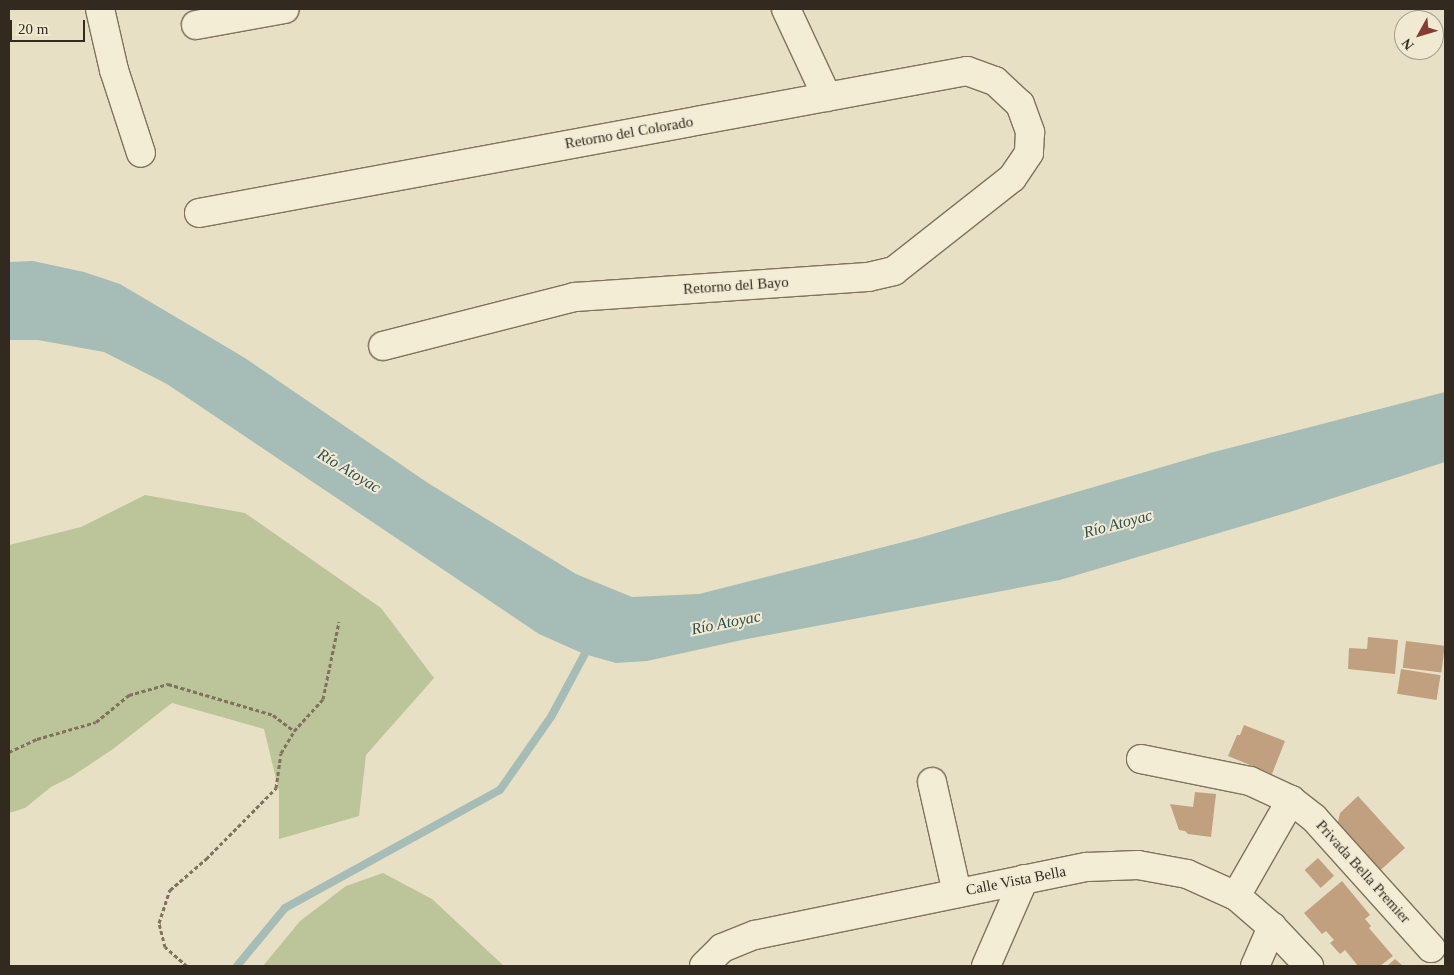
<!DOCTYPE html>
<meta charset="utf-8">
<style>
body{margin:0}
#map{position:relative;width:1454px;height:975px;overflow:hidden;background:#e8e0c4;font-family:Georgia,serif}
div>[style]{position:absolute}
.green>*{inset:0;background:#bcc49a}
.water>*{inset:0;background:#a6bcb7}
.stream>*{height:8px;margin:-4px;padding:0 4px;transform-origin:4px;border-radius:4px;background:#a6bcb7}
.building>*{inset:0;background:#c1a07f;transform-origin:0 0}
.path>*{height:3px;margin-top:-1.5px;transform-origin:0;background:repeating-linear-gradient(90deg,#80725d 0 4px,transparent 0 6.5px)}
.roads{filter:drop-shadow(1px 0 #80725d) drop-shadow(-1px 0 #80725d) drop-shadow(0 1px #80725d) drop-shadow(0 -1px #80725d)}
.minor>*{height:28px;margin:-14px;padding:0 14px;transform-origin:14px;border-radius:14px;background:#f4edd6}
span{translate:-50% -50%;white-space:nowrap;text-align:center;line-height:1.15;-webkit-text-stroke:4px #f0ead3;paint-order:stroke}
.street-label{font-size:15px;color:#322a1f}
.water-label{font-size:16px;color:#304f50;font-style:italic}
.frame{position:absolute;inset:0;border:10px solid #322a1f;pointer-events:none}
.north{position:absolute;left:1394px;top:10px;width:50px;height:50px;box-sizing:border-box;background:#f0ead3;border:1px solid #a49d8b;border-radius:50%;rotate:231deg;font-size:14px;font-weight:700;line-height:20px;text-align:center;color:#322a1f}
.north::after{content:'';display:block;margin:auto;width:18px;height:22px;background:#873b35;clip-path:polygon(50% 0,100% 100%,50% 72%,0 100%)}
.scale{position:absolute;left:10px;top:20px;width:75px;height:22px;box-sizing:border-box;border:2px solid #322a1f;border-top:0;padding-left:6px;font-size:15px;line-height:18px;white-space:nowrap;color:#322a1f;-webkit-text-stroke:4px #f0ead3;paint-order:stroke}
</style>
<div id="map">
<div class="green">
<i style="clip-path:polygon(145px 495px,245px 513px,381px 608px,434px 678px,366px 755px,359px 816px,279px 839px,279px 791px,264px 729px,172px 703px,113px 749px,71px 777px,51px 787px,25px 808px,9px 813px,9px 545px,81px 527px)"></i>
<i style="clip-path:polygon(383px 873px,432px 899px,504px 966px,263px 966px,300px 921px,346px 886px)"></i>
</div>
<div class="water">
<i style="clip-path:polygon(33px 261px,84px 272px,120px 284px,245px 358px,428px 483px,576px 574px,632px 597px,699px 594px,919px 538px,1210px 453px,1445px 392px,1445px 462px,1293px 511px,1060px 580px,742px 640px,647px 661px,616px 663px,584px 654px,539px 634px,167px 384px,104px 352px,38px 340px,9px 340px,9px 262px)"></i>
</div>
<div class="stream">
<i style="left:237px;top:966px;width:75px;rotate:-50.4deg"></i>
<i style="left:285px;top:908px;width:245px;rotate:-28.8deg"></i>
<i style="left:500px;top:790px;width:89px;rotate:-55.1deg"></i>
<i style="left:551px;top:717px;width:81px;rotate:-61.8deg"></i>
</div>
<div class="building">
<i style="clip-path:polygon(1368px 637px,1398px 640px,1395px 674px,1348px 669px,1349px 648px,1367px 649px)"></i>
<i style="left:1406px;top:641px;width:39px;height:27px;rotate:7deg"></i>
<i style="left:1401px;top:669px;width:40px;height:25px;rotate:9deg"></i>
<i style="clip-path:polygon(1244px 725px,1285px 741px,1272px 774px,1228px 756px,1237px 735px,1240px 735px)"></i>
<i style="clip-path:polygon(1195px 792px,1216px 794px,1211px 837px,1188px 834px,1185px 831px,1179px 830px,1170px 804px,1193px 807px)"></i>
<i style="clip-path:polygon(1358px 796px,1405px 848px,1374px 876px,1334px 826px,1338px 822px,1340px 813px)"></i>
<i style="left:1318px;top:858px;width:24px;height:18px;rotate:48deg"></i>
<i style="clip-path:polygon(1342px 881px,1370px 915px,1365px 919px,1371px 926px,1369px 928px,1393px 956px,1380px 966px,1358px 966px,1345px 950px,1340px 954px,1330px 943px,1334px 940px,1326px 931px,1322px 934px,1304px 913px)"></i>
<i style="clip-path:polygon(1395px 959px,1403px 966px,1387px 966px)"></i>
</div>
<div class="path">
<i style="left:9px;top:752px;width:31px;rotate:-25deg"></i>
<i style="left:37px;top:739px;width:61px;rotate:-16.1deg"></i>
<i style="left:96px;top:722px;width:43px;rotate:-39.3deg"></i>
<i style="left:129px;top:695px;width:41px;rotate:-15.8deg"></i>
<i style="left:168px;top:684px;width:109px;rotate:16.4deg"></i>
<i style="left:273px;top:715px;width:26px;rotate:37deg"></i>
<i style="left:187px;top:966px;width:29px;rotate:-139deg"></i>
<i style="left:165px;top:947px;width:25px;rotate:-104deg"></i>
<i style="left:159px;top:923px;width:35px;rotate:-72deg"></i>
<i style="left:170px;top:890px;width:48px;rotate:-40.7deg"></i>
<i style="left:206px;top:859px;width:100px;rotate:-45.4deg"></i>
<i style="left:276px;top:788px;width:35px;rotate:-82deg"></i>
<i style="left:281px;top:753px;width:26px;rotate:-59deg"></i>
<i style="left:294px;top:731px;width:43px;rotate:-47.8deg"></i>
<i style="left:323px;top:699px;width:79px;rotate:-78.3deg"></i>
</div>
<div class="roads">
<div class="minor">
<i style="left:100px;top:9px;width:63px;rotate:77.1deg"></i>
<i style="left:114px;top:70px;width:87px;rotate:72deg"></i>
<i style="left:786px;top:9px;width:97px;rotate:65deg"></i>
<i style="left:196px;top:25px;width:90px;rotate:-10.2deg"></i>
<i style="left:199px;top:213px;width:781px;rotate:-10.48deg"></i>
<i style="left:967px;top:71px;width:30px;rotate:20deg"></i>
<i style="left:995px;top:81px;width:34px;rotate:43deg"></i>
<i style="left:1020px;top:104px;width:30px;rotate:70deg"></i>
<i style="left:1030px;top:132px;width:21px;rotate:93deg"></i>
<i style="left:1029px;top:153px;width:30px;rotate:124deg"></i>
<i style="left:1012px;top:178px;width:150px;rotate:141.8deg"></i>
<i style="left:894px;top:271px;width:27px;rotate:167deg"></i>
<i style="left:868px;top:277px;width:294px;rotate:176.1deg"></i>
<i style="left:575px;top:297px;width:198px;rotate:165.7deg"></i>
<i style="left:1141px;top:759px;width:111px;rotate:11.4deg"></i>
<i style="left:1250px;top:781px;width:45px;rotate:24.9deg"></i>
<i style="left:1291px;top:800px;width:29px;rotate:38deg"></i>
<i style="left:1314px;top:818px;width:175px;rotate:48deg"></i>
<i style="left:932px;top:782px;width:114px;rotate:77.3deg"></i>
<i style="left:1236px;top:896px;width:111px;rotate:-60.2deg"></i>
<i style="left:704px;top:966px;width:25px;rotate:-45deg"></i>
<i style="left:722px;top:948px;width:35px;rotate:-22deg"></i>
<i style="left:755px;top:935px;width:339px;rotate:-11.6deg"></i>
<i style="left:1087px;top:867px;width:51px;rotate:-2.2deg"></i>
<i style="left:1138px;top:865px;width:50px;rotate:10.4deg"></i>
<i style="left:1187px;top:874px;width:54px;rotate:24.2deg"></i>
<i style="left:1236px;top:896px;width:48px;rotate:40.7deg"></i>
<i style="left:1272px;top:927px;width:54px;rotate:46.5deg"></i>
<i style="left:986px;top:966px;width:95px;rotate:-66.4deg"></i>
<i style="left:1255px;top:966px;width:43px;rotate:-66.4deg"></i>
</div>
</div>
<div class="street-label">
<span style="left:629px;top:133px;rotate:-10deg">Retorno del Colorado</span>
<span style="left:736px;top:286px;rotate:-4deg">Retorno del Bayo</span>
<span style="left:1363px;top:872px;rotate:48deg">Privada Bella Premier</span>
<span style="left:1016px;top:881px;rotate:-11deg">Calle Vista Bella</span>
</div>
<div class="water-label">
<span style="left:349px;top:471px;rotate:31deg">Río Atoyac</span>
<span style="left:1118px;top:524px;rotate:-15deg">Río Atoyac</span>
<span style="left:726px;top:623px;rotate:-11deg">Río Atoyac</span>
</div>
<div class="frame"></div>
<div class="north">N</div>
<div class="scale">20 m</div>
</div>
